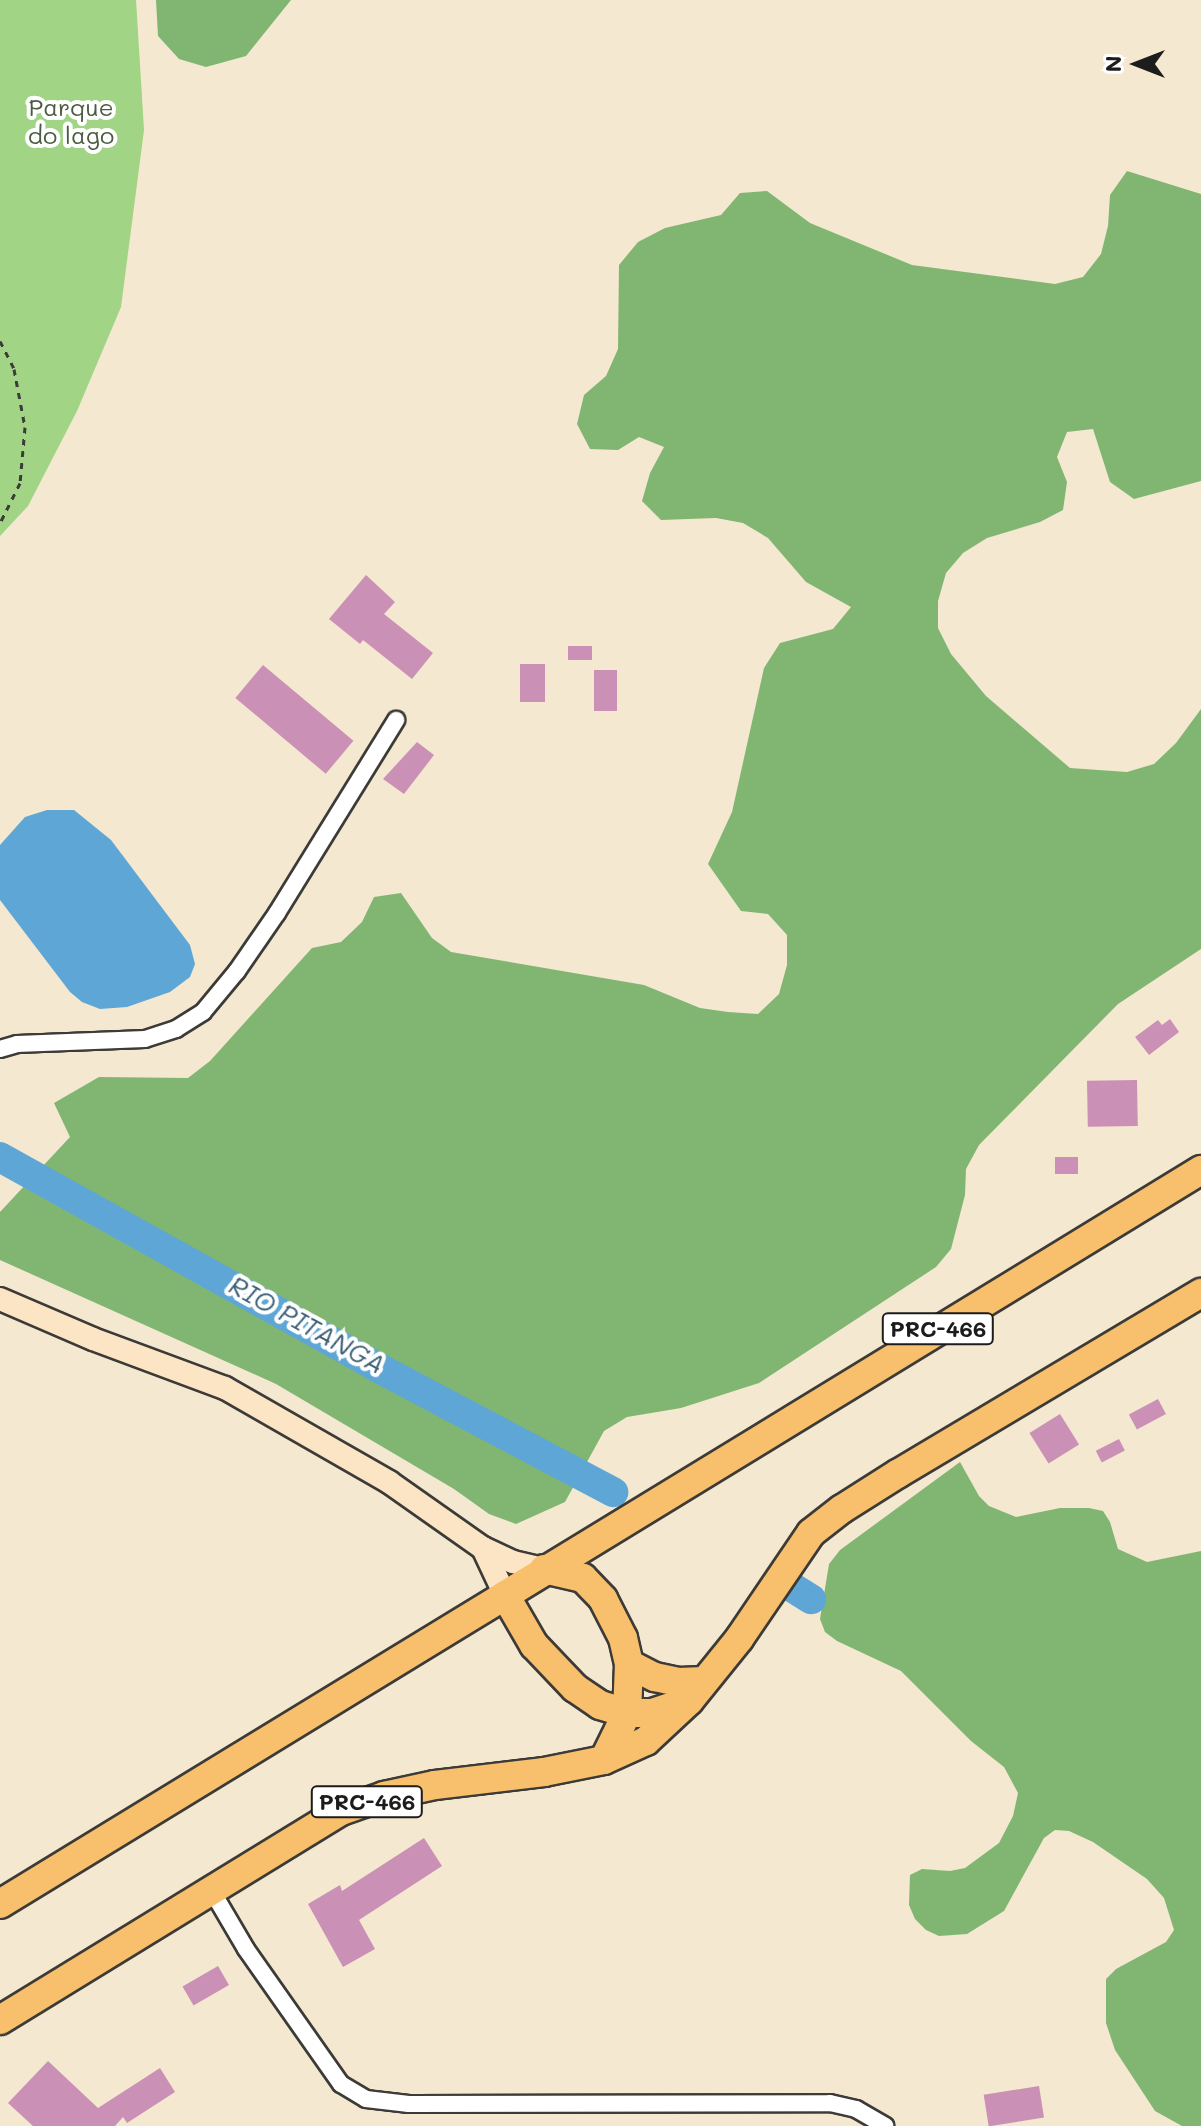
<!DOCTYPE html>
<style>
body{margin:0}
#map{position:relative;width:1201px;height:2126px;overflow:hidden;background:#f4e8d1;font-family:Mali,sans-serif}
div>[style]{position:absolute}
.green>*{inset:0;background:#a1d484}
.forest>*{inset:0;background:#80b672}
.water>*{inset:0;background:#5ea6d5}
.river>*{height:30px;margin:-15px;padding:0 15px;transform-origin:15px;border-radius:15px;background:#5ea6d5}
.building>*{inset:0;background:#cb90b5;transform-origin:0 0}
.path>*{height:3px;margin-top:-1.5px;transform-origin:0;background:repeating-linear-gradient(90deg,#3c3b37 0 6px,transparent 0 12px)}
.roads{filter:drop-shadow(2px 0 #3c3b37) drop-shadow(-2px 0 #3c3b37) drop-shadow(0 2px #3c3b37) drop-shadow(0 -2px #3c3b37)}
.street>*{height:16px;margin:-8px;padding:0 8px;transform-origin:8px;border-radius:8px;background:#fff}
.secondary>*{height:22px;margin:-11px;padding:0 11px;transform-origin:11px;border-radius:11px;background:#fce5c4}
.highway>*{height:28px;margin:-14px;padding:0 14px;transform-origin:14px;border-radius:14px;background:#f8bf6c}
span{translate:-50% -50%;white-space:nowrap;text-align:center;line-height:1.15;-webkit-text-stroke:8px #fff;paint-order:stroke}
.shield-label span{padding:2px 6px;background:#fff;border:2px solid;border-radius:6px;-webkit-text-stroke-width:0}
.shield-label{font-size:22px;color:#1c1c1c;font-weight:700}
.park-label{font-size:24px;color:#4b5c40}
.water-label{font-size:26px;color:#3d6178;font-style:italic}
.north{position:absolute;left:1097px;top:24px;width:80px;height:80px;-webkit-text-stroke:6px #fff;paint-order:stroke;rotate:270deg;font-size:22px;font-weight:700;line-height:32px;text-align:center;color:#1c1c1c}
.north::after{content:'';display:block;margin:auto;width:28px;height:36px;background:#1c1c1c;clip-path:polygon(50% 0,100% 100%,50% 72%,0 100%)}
</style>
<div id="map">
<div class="green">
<i style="clip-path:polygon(0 0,136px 0,144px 130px,121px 307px,77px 411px,28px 506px,0 536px)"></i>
</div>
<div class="forest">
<i style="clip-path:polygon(156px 0,291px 0,246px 56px,206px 67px,179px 59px,158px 36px)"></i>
<i style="clip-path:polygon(1127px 171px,1201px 194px,1201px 481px,1134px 499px,1110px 482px,1093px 429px,1067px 432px,1057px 457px,1067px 482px,1063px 510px,1040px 522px,987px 538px,963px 553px,946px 573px,938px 601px,938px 628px,951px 654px,986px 696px,1070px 768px,1127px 772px,1154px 764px,1176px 743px,1201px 709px,1201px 949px,1118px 1004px,979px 1145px,966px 1169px,965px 1195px,951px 1249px,936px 1267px,759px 1383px,681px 1408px,627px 1417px,604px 1431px,565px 1502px,516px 1524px,489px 1514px,454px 1489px,276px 1384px,0 1260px,0 1212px,70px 1137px,54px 1103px,99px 1077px,188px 1078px,210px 1061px,312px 948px,341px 942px,362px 922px,374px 897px,401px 893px,432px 938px,451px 952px,644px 985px,700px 1008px,728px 1012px,758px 1014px,779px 994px,787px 965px,787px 935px,768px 914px,741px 911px,708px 864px,732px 812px,764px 668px,780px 643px,833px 629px,851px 607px,806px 582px,768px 538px,743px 523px,716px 518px,661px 520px,642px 501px,650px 473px,664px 447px,639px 437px,618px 450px,590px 449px,577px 424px,584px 395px,606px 376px,618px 349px,619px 265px,638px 242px,665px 228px,721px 215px,740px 193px,767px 191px,810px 223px,912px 265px,1055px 284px,1083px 277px,1101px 254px,1108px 226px,1110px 195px)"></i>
<i style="clip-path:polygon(960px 1462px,979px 1496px,989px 1506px,1016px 1517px,1060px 1508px,1089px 1508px,1103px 1511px,1110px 1522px,1118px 1549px,1147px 1562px,1201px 1551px,1201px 2126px,1182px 2126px,1155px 2111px,1115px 2050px,1106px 2023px,1106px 1979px,1116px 1969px,1166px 1942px,1174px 1930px,1164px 1898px,1147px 1879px,1093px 1842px,1069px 1831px,1055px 1830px,1044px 1838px,1004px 1911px,967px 1934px,939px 1936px,926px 1930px,915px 1919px,909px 1905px,910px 1875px,922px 1869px,950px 1871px,965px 1868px,999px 1843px,1013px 1816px,1018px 1793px,1004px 1767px,971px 1741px,901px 1671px,837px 1641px,825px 1632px,820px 1619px,829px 1564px,840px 1550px)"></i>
</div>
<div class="water">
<i style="clip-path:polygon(47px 810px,74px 810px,111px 840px,190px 945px,195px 964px,190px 977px,170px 992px,127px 1007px,100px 1009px,82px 1002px,70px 992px,0 900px,0 845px,25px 817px)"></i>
</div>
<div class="river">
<i style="left:0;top:1157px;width:427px;rotate:29.1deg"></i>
<i style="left:373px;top:1365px;width:272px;rotate:27.9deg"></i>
<i style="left:790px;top:1586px;width:25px;rotate:32deg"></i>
</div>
<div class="building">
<i style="clip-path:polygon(366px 575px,395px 602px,384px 614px,433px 653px,412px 679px,363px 640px,360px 644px,329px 619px)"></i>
<i style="left:568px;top:646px;width:24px;height:14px"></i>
<i style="left:545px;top:664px;width:38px;height:25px;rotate:90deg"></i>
<i style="left:263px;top:665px;width:118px;height:43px;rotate:40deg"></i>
<i style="left:594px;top:670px;width:23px;height:41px"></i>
<i style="clip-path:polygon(417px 742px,434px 755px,404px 794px,383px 779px)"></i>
<i style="clip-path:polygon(1170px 1019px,1179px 1032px,1149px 1055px,1135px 1037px,1158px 1020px,1162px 1025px)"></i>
<i style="left:1137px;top:1080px;width:46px;height:50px;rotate:89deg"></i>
<i style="left:1055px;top:1157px;width:23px;height:17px"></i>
<i style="left:1158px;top:1399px;width:17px;height:33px;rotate:62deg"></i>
<i style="left:1060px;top:1414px;width:36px;height:36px;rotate:58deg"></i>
<i style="left:1119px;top:1439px;width:13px;height:26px;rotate:63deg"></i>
<i style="clip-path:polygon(424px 1838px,442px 1866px,359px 1920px,375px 1949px,343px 1967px,308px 1904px,340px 1885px,342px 1891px)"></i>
<i style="left:218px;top:1966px;width:22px;height:41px;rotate:60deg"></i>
<i style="clip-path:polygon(48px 2061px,98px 2108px,160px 2068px,175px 2092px,127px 2123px,123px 2117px,115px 2126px,33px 2126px,8px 2103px)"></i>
<i style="left:1039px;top:2086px;width:32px;height:56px;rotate:81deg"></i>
</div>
<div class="path">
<i style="left:0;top:341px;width:31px;rotate:63deg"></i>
<i style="left:14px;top:369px;width:59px;rotate:79.3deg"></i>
<i style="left:25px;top:427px;width:56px;rotate:95.1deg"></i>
<i style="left:20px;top:483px;width:45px;rotate:116.6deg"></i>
</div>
<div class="roads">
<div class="street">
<i style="left:0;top:1049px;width:18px;rotate:-16deg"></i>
<i style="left:17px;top:1044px;width:128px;rotate:-2.2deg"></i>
<i style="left:145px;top:1039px;width:33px;rotate:-18deg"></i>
<i style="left:176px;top:1029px;width:32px;rotate:-32deg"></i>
<i style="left:203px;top:1012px;width:53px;rotate:-50.3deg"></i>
<i style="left:237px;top:971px;width:70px;rotate:-55.4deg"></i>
<i style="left:277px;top:913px;width:227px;rotate:-58.3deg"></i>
<i style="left:212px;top:1891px;width:67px;rotate:59.6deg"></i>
<i style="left:246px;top:1949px;width:165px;rotate:54.9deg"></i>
<i style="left:341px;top:2084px;width:29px;rotate:31deg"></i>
<i style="left:366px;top:2099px;width:43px;rotate:6.6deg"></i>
<i style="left:409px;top:2104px;width:421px;rotate:-0.1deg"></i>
<i style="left:830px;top:2103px;width:27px;rotate:13deg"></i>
<i style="left:856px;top:2109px;width:34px;rotate:30deg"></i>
</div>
<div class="secondary">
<i style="left:0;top:1299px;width:101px;rotate:23.3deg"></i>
<i style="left:93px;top:1339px;width:141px;rotate:20.4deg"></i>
<i style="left:225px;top:1388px;width:189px;rotate:29.8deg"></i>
<i style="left:389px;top:1482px;width:115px;rotate:35.1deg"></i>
<i style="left:483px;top:1548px;width:33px;rotate:25deg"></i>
<i style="left:513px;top:1562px;width:32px;rotate:13deg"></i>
<i style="left:483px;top:1548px;width:52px;rotate:64.9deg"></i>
</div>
<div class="highway">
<i style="left:544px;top:1569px;width:40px;rotate:13deg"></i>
<i style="left:583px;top:1578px;width:29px;rotate:46deg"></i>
<i style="left:603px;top:1599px;width:44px;rotate:62.9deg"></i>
<i style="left:623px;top:1638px;width:27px;rotate:77deg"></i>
<i style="left:629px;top:1664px;width:49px;rotate:92.3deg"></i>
<i style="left:627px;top:1713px;width:52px;rotate:116.1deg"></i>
<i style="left:505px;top:1595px;width:58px;rotate:59.9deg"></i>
<i style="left:534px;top:1645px;width:59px;rotate:46.4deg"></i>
<i style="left:575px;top:1688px;width:30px;rotate:34deg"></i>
<i style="left:600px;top:1705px;width:28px;rotate:17deg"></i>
<i style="left:627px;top:1713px;width:25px"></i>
<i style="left:652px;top:1713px;width:35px;rotate:-18deg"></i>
<i style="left:629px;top:1664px;width:29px;rotate:27deg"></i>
<i style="left:655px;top:1677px;width:24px;rotate:12deg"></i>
<i style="left:678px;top:1682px;width:26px;rotate:-2deg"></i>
<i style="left:0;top:1904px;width:1408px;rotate:-31.43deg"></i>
<i style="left:0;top:2020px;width:400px;rotate:-31.5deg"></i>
<i style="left:341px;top:1811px;width:46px;rotate:-19.2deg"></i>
<i style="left:384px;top:1796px;width:52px;rotate:-12.2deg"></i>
<i style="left:435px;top:1785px;width:110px;rotate:-6.8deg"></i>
<i style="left:544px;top:1772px;width:61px;rotate:-11.3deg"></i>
<i style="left:604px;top:1760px;width:46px;rotate:-24.3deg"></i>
<i style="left:646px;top:1741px;width:59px;rotate:-42.9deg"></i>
<i style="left:689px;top:1701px;width:80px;rotate:-51.1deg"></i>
<i style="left:739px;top:1639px;width:128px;rotate:-55.8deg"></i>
<i style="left:811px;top:1533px;width:39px;rotate:-38deg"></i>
<i style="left:842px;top:1509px;width:67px;rotate:-32.3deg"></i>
<i style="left:899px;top:1473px;width:352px;rotate:-30.8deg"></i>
</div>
</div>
<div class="shield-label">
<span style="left:938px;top:1329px">PRC-466</span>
<span style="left:367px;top:1802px">PRC-466</span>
</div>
<div class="park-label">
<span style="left:71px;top:121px">Parque<br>do lago</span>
</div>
<div class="water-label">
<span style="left:307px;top:1325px;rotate:29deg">RIO PITANGA</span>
</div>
<div class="north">N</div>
</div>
